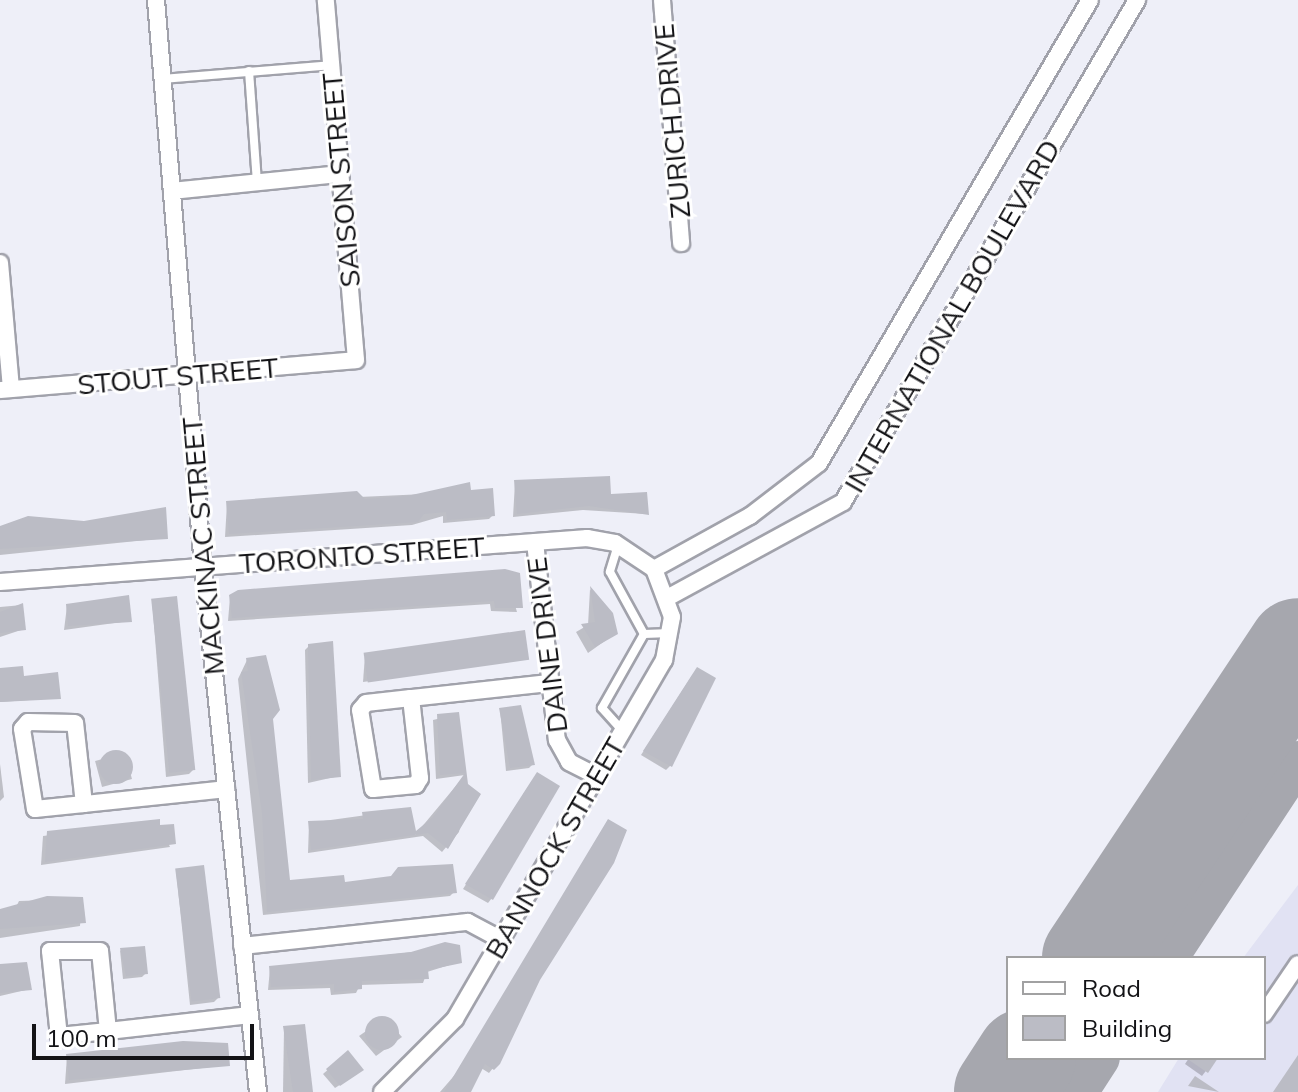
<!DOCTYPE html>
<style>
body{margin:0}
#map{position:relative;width:1298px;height:1092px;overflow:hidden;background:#eeeff8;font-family:Mulish,sans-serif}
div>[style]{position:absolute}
.built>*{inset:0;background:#e1e2f3}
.shadow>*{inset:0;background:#0003;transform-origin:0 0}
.taxiway>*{height:40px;margin:-20px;padding:0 20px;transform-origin:20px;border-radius:20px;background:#a6a7ae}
.runway>*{height:100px;margin:-50px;padding:0 50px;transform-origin:50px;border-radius:50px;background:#a6a7ae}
.building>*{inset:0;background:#bbbcc5;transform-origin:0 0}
.round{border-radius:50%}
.roads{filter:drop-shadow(2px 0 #a1a2ab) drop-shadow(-2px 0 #a1a2ab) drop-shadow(0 2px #a1a2ab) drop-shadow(0 -2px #a1a2ab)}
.service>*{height:8px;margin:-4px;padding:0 4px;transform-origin:4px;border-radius:4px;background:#fff}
.minor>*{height:16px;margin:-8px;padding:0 8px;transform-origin:8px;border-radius:8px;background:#fff}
span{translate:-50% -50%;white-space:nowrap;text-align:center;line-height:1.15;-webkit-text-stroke:6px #fff;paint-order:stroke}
.street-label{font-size:28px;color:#131316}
.legend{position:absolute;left:1006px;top:956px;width:260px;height:104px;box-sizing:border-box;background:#fff;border:2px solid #a1a1a2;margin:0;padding:10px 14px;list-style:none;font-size:24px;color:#131316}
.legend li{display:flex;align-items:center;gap:16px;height:40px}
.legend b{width:40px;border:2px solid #a1a1a2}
.scale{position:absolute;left:32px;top:1024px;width:222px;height:36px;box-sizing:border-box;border:4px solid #131316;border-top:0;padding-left:10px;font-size:24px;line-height:28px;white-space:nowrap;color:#131316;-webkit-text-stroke:6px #fff;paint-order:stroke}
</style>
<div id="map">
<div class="built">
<i style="clip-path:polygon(1298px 885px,1298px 1092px,1158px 1092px,1179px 1058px,1264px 1058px,1264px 958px,1243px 958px)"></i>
</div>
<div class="shadow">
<i style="clip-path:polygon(515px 482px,646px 514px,583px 510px,513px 517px)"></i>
<i style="clip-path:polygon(469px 492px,493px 515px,489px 519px,443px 523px,443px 516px,412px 525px,225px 537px,227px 503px)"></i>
<i style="clip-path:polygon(0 526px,166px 538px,0 555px)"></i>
<i style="clip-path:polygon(505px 571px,517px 612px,491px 611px,490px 604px,228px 621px,230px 597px)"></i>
<i style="clip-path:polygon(590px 589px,616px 633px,588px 653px,576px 632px,588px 625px)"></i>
<i style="clip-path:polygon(152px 600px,194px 769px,189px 774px,166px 777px)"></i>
<i style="clip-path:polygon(22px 605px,24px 629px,0 637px,0 607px)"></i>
<i style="clip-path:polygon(67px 606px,129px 621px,64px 630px)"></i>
<i style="clip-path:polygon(309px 646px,339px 776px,308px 783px,305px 650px)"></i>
<i style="clip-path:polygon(365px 655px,527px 659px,363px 682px)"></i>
<i style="clip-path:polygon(247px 660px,271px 718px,288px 883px,454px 892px,450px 896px,263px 915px,238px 679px)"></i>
<i style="clip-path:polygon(0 673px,22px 678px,59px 698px,0 702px)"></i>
<i style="clip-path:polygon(693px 674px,670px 766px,666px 770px,641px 755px)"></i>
<i style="clip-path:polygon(500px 709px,533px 764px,529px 768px,506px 771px)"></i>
<i style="clip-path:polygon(457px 714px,467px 785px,459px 832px,442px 852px,423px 836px,308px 853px,309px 823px,410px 809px,415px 835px,465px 775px,436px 779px,433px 720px)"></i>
<i style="left:125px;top:753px;width:27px;height:31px;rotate:75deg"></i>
<i style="clip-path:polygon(0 764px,4px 797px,0 801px)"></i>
<i style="clip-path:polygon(533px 779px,492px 898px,488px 903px,463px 889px)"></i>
<i style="clip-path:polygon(158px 821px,170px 847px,41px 865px,43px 836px)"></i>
<i style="clip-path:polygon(176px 870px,219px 997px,214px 1002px,190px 1005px)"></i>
<i style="clip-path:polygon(82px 899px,80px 926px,0 938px,0 911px,15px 909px,19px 901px)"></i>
<i style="clip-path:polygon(458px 947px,459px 962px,427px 972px,423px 983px,360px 985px,356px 993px,331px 995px,330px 988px,268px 990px,270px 968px)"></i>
<i style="clip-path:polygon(120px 950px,146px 973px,142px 977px,123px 979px)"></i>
<i style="clip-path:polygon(0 966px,30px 989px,0 996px)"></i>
<i style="clip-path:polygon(538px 979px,498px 1062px,489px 1073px,481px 1068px,468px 1092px,440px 1092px)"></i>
<i style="clip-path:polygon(385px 1018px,402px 1037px,376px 1056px,359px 1036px)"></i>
<i style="clip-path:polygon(284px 1028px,311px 1092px,283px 1092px)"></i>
<i style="clip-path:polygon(347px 1053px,357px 1074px,335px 1088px,323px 1074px)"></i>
<i style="clip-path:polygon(67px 1056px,228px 1065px,65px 1084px)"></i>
<i style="clip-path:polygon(1189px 1058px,1213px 1058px,1215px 1059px,1202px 1076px,1185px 1064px)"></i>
</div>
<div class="taxiway">
<i style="left:1168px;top:958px;width:236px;rotate:-56.6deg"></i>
<i style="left:1078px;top:1092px;width:40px;rotate:-57.1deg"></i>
</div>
<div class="runway">
<i style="left:1092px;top:958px;width:372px;rotate:-56.4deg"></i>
<i style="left:1004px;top:1092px;width:40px;rotate:-57.1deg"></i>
</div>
<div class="building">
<i style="clip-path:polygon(610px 476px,611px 494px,647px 492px,649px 515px,589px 506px,517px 514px,514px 480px)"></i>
<i style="clip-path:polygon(470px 482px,471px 490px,493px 488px,495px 516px,447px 520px,446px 512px,424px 514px,418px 522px,229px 534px,226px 501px,357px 491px,365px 499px,407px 496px)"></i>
<i style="clip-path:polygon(166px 507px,168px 539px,0 549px,0 526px,28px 516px,84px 521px)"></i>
<i style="clip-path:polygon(505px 569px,520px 573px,523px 608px,495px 608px,494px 601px,232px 618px,229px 595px,238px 590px)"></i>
<i style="clip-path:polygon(590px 586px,613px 613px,618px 634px,595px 647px,581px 624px,595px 622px)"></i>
<i style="clip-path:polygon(129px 595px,132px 622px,68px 626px,66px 604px)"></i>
<i style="left:177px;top:596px;width:175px;height:26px;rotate:84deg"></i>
<i style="clip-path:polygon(23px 603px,26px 630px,0 633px,0 612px)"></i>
<i style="left:525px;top:630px;width:30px;height:163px;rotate:82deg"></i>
<i style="clip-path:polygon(333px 641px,341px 777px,311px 780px,308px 644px)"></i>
<i style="clip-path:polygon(266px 655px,280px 710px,273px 719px,290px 880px,344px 875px,345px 882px,391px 876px,398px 867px,453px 864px,457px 893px,267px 912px,262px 813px,241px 672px,248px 671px,246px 658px)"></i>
<i style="clip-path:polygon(23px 666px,24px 676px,58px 672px,61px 699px,0 702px,0 668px)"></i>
<i style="clip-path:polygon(697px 667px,716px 678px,672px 767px,643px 751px)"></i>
<i style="clip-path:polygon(521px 705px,535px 765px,510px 768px,499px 708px)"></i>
<i style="clip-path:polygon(459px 712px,468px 784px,481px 794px,448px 849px,428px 833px,311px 850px,308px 821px,363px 819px,362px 812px,411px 807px,416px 831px,433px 817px,465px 773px,440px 775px,437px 714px)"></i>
<i class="round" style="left:99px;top:750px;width:34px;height:34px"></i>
<i style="clip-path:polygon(537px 772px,560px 786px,493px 900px,465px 884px)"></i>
<i style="clip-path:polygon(160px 819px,160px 825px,174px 824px,176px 844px,45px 862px,47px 831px)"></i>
<i style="clip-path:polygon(608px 819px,627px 830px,614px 863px,540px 980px,500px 1064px,494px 1070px,485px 1064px,471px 1092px,444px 1092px)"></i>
<i style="left:204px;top:865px;width:134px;height:29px;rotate:83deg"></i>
<i style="clip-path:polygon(47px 896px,83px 897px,86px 923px,0 929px,0 909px)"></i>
<i style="clip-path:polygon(445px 942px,460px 945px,462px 963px,428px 970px,429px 979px,362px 981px,362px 989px,334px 992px,334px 984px,271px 987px,269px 966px,411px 952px)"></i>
<i style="clip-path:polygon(145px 946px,148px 974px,126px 976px,120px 948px)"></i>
<i style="clip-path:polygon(27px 962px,32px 990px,0 993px,0 964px)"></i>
<i class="round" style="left:365px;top:1016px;width:34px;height:34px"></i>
<i style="clip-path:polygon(305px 1024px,313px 1092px,293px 1092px,283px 1026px)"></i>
<i style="clip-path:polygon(183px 1041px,228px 1043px,230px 1066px,69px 1080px,66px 1054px)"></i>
<i style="clip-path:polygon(348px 1050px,364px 1070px,340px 1086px,326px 1069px)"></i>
<i style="clip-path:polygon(1298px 1055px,1298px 1092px,1273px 1092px)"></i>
<i style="clip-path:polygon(1186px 1058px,1218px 1058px,1208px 1073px)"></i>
<i style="clip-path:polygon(1195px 1076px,1219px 1092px,1188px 1086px)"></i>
</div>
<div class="roads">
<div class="service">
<i style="left:249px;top:71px;width:111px;rotate:85.9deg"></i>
<i style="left:163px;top:79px;width:170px;rotate:-4.7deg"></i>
<i style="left:618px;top:545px;width:28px;rotate:107deg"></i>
<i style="left:610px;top:572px;width:71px;rotate:61.3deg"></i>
<i style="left:644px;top:634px;width:85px;rotate:119.6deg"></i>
<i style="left:602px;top:708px;width:31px;rotate:48deg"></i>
<i style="left:644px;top:634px;width:27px;rotate:-2deg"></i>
</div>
<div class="minor">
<i style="left:156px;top:0;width:569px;rotate:85.26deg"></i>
<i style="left:203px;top:567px;width:528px;rotate:84.02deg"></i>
<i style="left:662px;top:0;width:244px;rotate:85.5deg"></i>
<i style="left:172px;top:191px;width:169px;rotate:-5.8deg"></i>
<i style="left:0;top:263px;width:126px;rotate:85deg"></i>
<i style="left:0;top:390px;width:357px;rotate:-4.8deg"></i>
<i style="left:356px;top:360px;width:361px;rotate:-94.8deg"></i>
<i style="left:535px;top:542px;width:199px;rotate:83.7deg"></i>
<i style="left:557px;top:740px;width:25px;rotate:61deg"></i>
<i style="left:569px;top:762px;width:30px;rotate:27deg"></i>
<i style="left:654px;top:569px;width:110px;rotate:-28.9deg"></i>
<i style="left:750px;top:516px;width:87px;rotate:-37.5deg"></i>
<i style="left:819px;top:463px;width:536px;rotate:-59.66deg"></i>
<i style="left:0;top:582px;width:589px;rotate:-4.29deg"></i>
<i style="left:587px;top:538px;width:28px;rotate:10deg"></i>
<i style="left:615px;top:543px;width:47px;rotate:33.7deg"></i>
<i style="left:654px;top:569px;width:51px;rotate:69.4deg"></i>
<i style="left:672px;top:617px;width:44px;rotate:100.5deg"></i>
<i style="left:664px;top:660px;width:415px;rotate:120.2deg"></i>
<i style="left:455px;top:1019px;width:103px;rotate:135deg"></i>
<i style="left:669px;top:597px;width:198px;rotate:-28.6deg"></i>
<i style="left:843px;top:502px;width:582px;rotate:-59.64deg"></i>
<i style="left:411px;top:698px;width:81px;rotate:83.6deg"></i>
<i style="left:420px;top:778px;width:8px;rotate:120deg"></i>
<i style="left:416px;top:785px;width:43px;rotate:174.7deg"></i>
<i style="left:373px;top:789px;width:80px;rotate:-99.3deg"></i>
<i style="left:360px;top:710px;width:9px;rotate:-49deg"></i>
<i style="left:366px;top:703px;width:45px;rotate:-6.3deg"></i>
<i style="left:411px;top:698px;width:140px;rotate:-6.2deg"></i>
<i style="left:84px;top:804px;width:81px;rotate:-96.3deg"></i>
<i style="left:75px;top:723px;width:47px;rotate:-178.8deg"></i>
<i style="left:28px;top:722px;width:9px;rotate:131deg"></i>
<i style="left:22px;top:729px;width:81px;rotate:80.8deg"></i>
<i style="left:35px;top:809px;width:49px;rotate:-5.8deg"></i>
<i style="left:84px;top:804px;width:143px;rotate:-6deg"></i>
<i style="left:242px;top:946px;width:227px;rotate:-6.1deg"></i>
<i style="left:468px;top:922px;width:38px;rotate:28deg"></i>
<i style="left:1264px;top:1014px;width:60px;rotate:-55.8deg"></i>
<i style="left:108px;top:1031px;width:80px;rotate:-95.7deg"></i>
<i style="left:100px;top:951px;width:50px;rotate:180deg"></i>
<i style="left:50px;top:951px;width:85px;rotate:84deg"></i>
<i style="left:59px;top:1036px;width:49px;rotate:-5.8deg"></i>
<i style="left:108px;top:1031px;width:143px;rotate:-6.4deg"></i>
</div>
</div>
<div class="street-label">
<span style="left:672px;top:121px;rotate:-95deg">ZURICH DRIVE</span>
<span style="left:341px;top:180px;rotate:-95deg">SAISON STREET</span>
<span style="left:952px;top:316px;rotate:-60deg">INTERNATIONAL BOULEVARD</span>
<span style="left:178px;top:376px;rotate:-5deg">STOUT STREET</span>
<span style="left:203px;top:546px;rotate:-95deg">MACKINAC STREET</span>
<span style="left:362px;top:555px;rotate:-4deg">TORONTO STREET</span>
<span style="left:547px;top:645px;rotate:-97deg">DAINE DRIVE</span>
<span style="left:555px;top:848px;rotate:-60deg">BANNOCK STREET</span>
</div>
<ul class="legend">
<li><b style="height:10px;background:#fff"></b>Road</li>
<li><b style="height:22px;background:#bbbcc5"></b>Building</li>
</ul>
<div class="scale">100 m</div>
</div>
